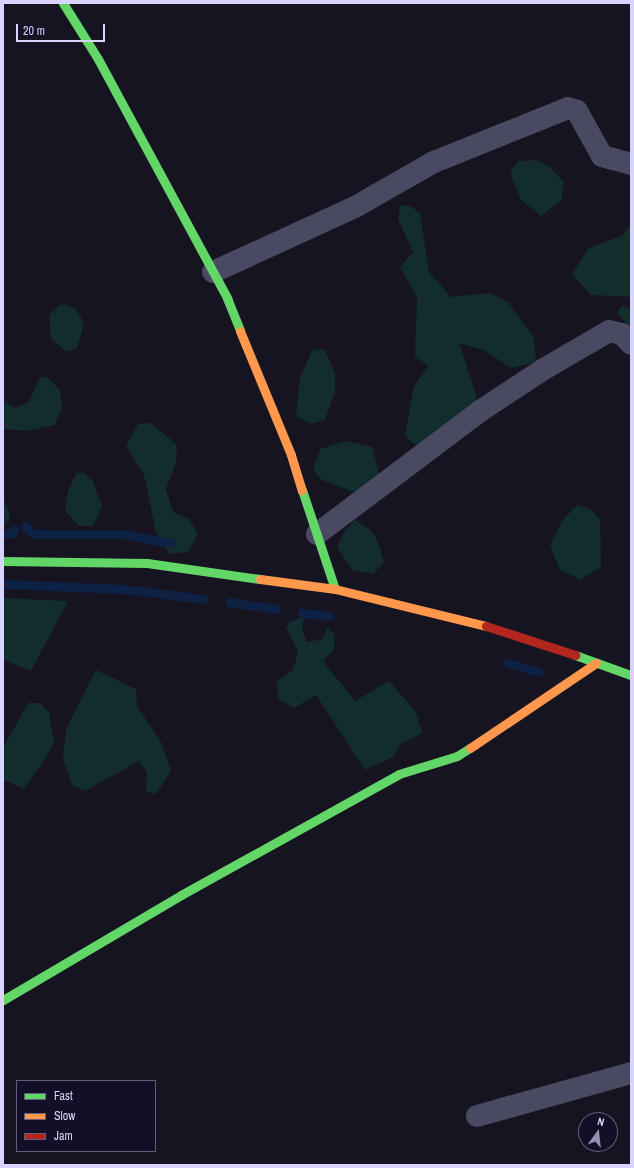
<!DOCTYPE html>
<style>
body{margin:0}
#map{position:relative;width:634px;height:1168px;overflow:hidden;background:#161421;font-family:"Archivo Narrow",sans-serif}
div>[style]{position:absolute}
.green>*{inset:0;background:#132c2d}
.stream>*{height:9px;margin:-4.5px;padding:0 4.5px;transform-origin:4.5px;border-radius:4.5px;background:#0d2144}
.street>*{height:22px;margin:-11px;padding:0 11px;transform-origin:11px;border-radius:11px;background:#4a4962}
.fast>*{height:9px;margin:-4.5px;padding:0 4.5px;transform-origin:4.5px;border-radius:4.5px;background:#63d668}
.slow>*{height:9px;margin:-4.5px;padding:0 4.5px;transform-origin:4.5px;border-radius:4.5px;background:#ff974d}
.jam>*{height:9px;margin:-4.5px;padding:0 4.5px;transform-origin:4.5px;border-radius:4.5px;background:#b3261e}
span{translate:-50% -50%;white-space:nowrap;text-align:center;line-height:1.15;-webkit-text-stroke:4px #130f26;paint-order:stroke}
.frame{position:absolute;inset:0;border:4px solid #d9d4ff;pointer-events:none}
.legend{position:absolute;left:16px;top:1080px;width:140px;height:72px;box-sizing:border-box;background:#130f26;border:1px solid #625e7d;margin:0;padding:5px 7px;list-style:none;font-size:12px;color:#d9d4ff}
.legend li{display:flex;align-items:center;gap:8px;height:20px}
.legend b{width:20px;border:1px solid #625e7d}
.north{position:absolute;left:578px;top:1112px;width:40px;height:40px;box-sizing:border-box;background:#130f26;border:1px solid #625e7d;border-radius:50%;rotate:15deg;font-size:11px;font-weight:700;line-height:16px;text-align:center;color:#d9d4ff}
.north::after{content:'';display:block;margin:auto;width:14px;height:18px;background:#9591b1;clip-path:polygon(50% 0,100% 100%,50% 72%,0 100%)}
.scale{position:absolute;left:16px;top:24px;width:89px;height:18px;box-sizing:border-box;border:2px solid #d9d4ff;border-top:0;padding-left:5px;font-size:12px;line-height:14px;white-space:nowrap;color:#d9d4ff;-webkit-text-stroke:3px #130f26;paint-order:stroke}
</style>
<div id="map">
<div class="green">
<i style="clip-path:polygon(537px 160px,551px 168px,564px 183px,561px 201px,541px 216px,520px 199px,510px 172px,518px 161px)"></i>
<i style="clip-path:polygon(400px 205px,412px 207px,420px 213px,429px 272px,451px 297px,490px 293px,509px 303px,534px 338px,536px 362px,512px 368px,483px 350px,459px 343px,477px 398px,449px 444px,422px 452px,405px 435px,414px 386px,428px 367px,415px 356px,417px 297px,400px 267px,413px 252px,398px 219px)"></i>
<i style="clip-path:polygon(631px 223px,631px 297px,591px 295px,572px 274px,589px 248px,623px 235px)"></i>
<i style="clip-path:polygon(61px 304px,75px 308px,84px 323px,77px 348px,66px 352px,51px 338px,49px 315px)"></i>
<i style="clip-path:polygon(622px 305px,631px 310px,631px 329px,617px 313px)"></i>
<i style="clip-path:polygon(318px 349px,325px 350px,335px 373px,335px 392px,325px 420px,311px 424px,296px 416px,300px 377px,312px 351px)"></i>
<i style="clip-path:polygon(46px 376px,60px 390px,62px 408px,55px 425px,27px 431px,3px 429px,3px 400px,14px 408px,29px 402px,39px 379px)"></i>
<i style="clip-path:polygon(151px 423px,177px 445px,176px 463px,166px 489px,173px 512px,189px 519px,198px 534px,188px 552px,169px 554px,156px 532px,144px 475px,126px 446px,138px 424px)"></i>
<i style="clip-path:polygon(346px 441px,372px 447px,379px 474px,356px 493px,322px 480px,313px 470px,320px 449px)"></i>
<i style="clip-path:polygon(76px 473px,84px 473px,93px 481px,102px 506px,93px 526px,79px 526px,65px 511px,68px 491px)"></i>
<i style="clip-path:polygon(3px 495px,10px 518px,3px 527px)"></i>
<i style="clip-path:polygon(577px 505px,590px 509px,600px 519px,601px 566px,581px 580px,560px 570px,550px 546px,562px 521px)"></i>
<i style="clip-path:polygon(355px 520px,373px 532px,379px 545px,384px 562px,373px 574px,352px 570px,337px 547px,344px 532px)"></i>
<i style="clip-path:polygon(3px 598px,68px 601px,31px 671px,3px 660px)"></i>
<i style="clip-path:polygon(304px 617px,302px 629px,307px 642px,323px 639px,327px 627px,335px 635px,334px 649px,323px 661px,355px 701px,389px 681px,416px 712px,422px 733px,400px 745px,393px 757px,365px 770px,316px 695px,294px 708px,279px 700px,276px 682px,293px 670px,298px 652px,286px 627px,290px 622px)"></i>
<i style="clip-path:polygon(96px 670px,136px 689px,137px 706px,161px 742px,171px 771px,156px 794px,146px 792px,147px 773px,139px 761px,85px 791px,72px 785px,63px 759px,66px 729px)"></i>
<i style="clip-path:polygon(28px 703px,40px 703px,49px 712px,54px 742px,47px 756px,24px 789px,7px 781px,3px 782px,3px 748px)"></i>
</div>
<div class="stream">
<i style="left:25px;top:526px;width:8px;rotate:50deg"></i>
<i style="left:30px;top:532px;width:5px;rotate:22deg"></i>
<i style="left:35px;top:534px;width:88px"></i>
<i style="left:123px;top:534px;width:48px;rotate:10.8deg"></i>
<i style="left:3px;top:534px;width:9px;rotate:-6deg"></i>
<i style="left:12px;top:533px;width:4px;rotate:-63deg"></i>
<i style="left:3px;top:584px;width:121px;rotate:2.4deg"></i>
<i style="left:124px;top:589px;width:80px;rotate:7.2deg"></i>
<i style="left:230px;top:602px;width:46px;rotate:8.8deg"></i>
<i style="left:302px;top:613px;width:27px;rotate:6deg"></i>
<i style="left:508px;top:663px;width:32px;rotate:16deg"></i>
</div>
<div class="street">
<i style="left:213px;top:272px;width:156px;rotate:-24.6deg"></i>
<i style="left:355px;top:207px;width:91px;rotate:-29.7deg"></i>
<i style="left:434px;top:162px;width:144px;rotate:-21.9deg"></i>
<i style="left:568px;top:108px;width:9px;rotate:18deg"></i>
<i style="left:577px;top:111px;width:51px;rotate:60.9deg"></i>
<i style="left:602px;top:156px;width:30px;rotate:15deg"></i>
<i style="left:317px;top:534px;width:204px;rotate:-37deg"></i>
<i style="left:480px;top:411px;width:77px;rotate:-33.3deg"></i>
<i style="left:544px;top:369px;width:75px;rotate:-30.3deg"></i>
<i style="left:609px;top:331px;width:13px;rotate:13deg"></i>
<i style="left:622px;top:334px;width:13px;rotate:48deg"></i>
<i style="left:477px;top:1116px;width:160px;rotate:-15.6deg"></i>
</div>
<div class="fast">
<i style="left:63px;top:3px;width:66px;rotate:58deg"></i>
<i style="left:98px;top:59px;width:272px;rotate:61.6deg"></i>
<i style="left:227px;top:298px;width:35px;rotate:68deg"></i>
<i style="left:302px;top:490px;width:104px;rotate:71.6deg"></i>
<i style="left:3px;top:561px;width:144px;rotate:0.8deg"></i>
<i style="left:147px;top:563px;width:114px;rotate:8.1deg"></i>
<i style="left:575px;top:655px;width:59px;rotate:19.7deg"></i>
<i style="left:3px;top:1000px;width:207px;rotate:-30.5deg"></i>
<i style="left:181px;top:895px;width:249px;rotate:-29deg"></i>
<i style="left:399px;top:774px;width:61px;rotate:-17.2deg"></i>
<i style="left:457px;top:756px;width:15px;rotate:-32deg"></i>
</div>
<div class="slow">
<i style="left:240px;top:331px;width:134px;rotate:67.6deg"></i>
<i style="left:291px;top:455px;width:37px;rotate:73deg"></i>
<i style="left:260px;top:579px;width:76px;rotate:7.6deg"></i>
<i style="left:335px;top:589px;width:155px;rotate:13.8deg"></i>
<i style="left:470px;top:748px;width:152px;rotate:-34deg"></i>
</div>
<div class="jam">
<i style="left:486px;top:626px;width:94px;rotate:18deg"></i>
</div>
<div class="frame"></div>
<ul class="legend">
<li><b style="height:5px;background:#63d668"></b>Fast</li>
<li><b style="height:5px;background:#ff974d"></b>Slow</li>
<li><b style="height:5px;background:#b3261e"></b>Jam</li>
</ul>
<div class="north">N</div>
<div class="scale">20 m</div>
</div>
